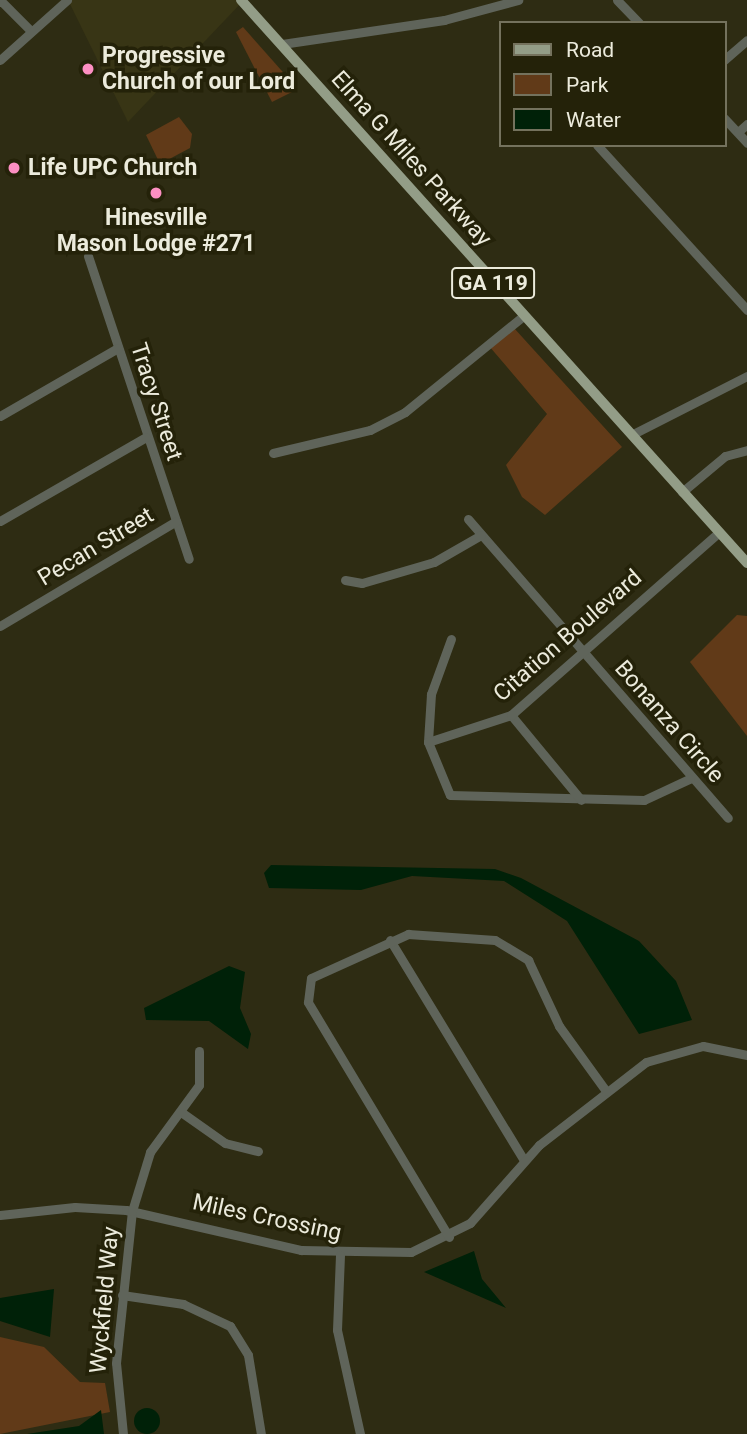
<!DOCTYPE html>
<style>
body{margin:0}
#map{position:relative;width:747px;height:1434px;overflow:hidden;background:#2e2c13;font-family:Roboto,sans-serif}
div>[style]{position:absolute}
.built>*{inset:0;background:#383515}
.green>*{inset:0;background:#613a18}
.water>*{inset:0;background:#002108}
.round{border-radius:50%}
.minor>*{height:9px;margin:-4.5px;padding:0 4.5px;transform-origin:4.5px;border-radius:4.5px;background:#5f645a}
.major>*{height:10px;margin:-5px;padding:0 5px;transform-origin:5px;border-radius:5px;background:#939d87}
.dots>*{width:19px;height:19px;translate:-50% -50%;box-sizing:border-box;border:4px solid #242209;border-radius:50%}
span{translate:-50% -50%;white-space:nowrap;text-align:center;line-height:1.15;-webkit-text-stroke:7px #242209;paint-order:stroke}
.shield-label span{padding:2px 5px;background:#242209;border:2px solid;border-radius:5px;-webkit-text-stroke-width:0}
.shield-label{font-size:21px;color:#ecebdc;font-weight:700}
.poi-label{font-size:23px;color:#ecebdc;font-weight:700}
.left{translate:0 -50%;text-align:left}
.street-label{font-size:23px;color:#ecebdc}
.legend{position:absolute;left:499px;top:21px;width:228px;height:126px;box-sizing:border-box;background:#242209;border:2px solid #74725d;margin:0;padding:9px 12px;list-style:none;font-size:21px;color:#ecebdc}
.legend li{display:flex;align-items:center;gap:14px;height:35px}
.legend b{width:35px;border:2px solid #74725d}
</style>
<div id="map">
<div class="built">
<i style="clip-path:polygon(68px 0,244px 0,128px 122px)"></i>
</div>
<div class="green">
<i style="clip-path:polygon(243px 27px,297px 88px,296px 90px,272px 102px,236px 32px)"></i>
<i style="clip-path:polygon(179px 117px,192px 134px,190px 148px,160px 164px,146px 135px)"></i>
<i style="clip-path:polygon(514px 328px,622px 447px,545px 515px,522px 497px,506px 465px,547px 414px,489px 346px)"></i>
<i style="clip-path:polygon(737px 615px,747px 616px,747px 736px,690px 662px)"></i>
<i style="clip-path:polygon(0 1337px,44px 1347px,80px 1382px,105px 1383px,110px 1412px,0 1434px)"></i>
</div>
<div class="water">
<i style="clip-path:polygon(271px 865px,495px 869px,521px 878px,639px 941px,676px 981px,692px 1020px,639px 1034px,567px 921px,504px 881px,412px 876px,361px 890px,269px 888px,264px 873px)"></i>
<i style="clip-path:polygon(229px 966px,245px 972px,240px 1008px,251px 1034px,248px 1049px,209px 1021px,146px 1020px,144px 1008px)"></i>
<i style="clip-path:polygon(474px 1251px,482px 1279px,506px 1308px,424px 1272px)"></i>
<i style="clip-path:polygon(54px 1289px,50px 1337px,0 1321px,0 1298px)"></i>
<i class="round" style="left:134px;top:1408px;width:26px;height:26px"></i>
<i style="clip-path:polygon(101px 1410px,104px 1434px,27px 1434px,79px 1426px)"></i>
</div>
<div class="minor">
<i style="left:0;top:0;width:44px;rotate:45deg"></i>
<i style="left:617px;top:0;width:32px;rotate:46deg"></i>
<i style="left:282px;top:44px;width:164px;rotate:-8.4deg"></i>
<i style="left:444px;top:20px;width:77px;rotate:-15.1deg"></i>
<i style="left:0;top:60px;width:90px;rotate:-41.8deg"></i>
<i style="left:724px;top:60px;width:30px;rotate:-41deg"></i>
<i style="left:724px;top:118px;width:34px;rotate:47deg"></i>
<i style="left:738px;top:132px;width:12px;rotate:-42deg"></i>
<i style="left:597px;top:145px;width:223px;rotate:47.7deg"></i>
<i style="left:88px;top:256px;width:319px;rotate:71.6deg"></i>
<i style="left:0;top:416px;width:136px;rotate:-30deg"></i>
<i style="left:633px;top:434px;width:128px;rotate:-27deg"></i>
<i style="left:273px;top:453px;width:100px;rotate:-13.3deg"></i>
<i style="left:370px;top:430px;width:39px;rotate:-27deg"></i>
<i style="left:405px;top:412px;width:152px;rotate:-39.1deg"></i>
<i style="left:682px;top:492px;width:56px;rotate:-39.9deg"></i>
<i style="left:725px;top:456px;width:23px;rotate:-15deg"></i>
<i style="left:468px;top:519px;width:396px;rotate:49deg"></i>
<i style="left:0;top:521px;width:168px;rotate:-29.9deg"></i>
<i style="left:345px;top:580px;width:17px;rotate:10deg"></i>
<i style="left:362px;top:583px;width:75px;rotate:-16.3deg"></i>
<i style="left:434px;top:562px;width:54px;rotate:-29.9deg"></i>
<i style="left:0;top:626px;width:205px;rotate:-30.8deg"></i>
<i style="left:451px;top:639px;width:59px;rotate:110deg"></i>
<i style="left:431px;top:694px;width:48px;rotate:93.6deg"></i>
<i style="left:428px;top:742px;width:57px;rotate:67.5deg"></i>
<i style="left:450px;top:795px;width:194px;rotate:1.5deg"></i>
<i style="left:644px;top:800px;width:50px;rotate:-25deg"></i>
<i style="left:511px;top:715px;width:110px;rotate:50.5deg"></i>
<i style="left:428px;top:742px;width:87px;rotate:-18deg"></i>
<i style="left:511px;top:715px;width:277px;rotate:-41.3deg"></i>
<i style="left:390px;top:940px;width:258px;rotate:58.7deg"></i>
<i style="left:181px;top:1112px;width:54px;rotate:35.2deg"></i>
<i style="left:225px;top:1143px;width:34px;rotate:14deg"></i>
<i style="left:0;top:1215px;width:75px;rotate:-6.1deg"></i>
<i style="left:75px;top:1207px;width:51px;rotate:3.4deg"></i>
<i style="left:126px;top:1210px;width:180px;rotate:12.9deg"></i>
<i style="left:301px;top:1250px;width:110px;rotate:1deg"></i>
<i style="left:411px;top:1252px;width:66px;rotate:-26.2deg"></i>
<i style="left:470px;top:1223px;width:104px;rotate:-48.5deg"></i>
<i style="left:539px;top:1145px;width:135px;rotate:-37.8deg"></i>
<i style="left:646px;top:1062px;width:59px;rotate:-15.7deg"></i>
<i style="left:703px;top:1046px;width:45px;rotate:11.6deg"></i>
<i style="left:449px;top:1237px;width:274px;rotate:-121deg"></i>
<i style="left:308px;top:1002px;width:24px;rotate:-83deg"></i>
<i style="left:311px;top:978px;width:107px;rotate:-24.4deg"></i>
<i style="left:408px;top:934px;width:87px;rotate:3.9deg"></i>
<i style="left:495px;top:940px;width:39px;rotate:31deg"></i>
<i style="left:528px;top:960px;width:73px;rotate:64.8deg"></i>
<i style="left:559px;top:1026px;width:80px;rotate:54.1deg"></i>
<i style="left:340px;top:1255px;width:75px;rotate:92.3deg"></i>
<i style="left:337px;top:1330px;width:107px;rotate:77.5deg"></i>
<i style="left:122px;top:1295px;width:62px;rotate:8.4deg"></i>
<i style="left:183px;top:1304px;width:52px;rotate:25.1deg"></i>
<i style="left:230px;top:1326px;width:34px;rotate:58deg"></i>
<i style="left:248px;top:1355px;width:80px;rotate:80.7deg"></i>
<i style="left:123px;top:1434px;width:71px;rotate:-95.6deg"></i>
<i style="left:116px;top:1363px;width:153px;rotate:-84deg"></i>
<i style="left:132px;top:1211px;width:62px;rotate:-73deg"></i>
<i style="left:150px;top:1152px;width:83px;rotate:-53.8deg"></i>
<i style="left:199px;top:1085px;width:34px;rotate:-90deg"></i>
</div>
<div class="major">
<i style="left:241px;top:0;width:757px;rotate:48.05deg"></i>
</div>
<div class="dots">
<i style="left:88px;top:69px;background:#fc8fc2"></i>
<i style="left:14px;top:168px;background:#fc8fc2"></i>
<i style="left:156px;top:193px;background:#fc8fc2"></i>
</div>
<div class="shield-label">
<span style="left:493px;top:283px">GA 119</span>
</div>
<div class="poi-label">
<span class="left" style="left:102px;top:69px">Progressive<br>Church of our Lord</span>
<span class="left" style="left:28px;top:168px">Life UPC Church</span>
<span style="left:156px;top:231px">Hinesville<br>Mason Lodge #271</span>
</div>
<div class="street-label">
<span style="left:411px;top:159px;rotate:48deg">Elma G Miles Parkway</span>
<span style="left:156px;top:402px;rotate:72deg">Tracy Street</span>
<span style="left:96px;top:547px;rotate:-31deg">Pecan Street</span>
<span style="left:568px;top:636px;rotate:-41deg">Citation Boulevard</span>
<span style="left:669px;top:722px;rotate:49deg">Bonanza Circle</span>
<span style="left:267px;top:1218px;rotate:12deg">Miles Crossing</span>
<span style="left:105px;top:1300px;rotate:-85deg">Wyckfield Way</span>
</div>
<ul class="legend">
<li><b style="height:9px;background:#939d87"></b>Road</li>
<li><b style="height:19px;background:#613a18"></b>Park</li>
<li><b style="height:19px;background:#002108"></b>Water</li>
</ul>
</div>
